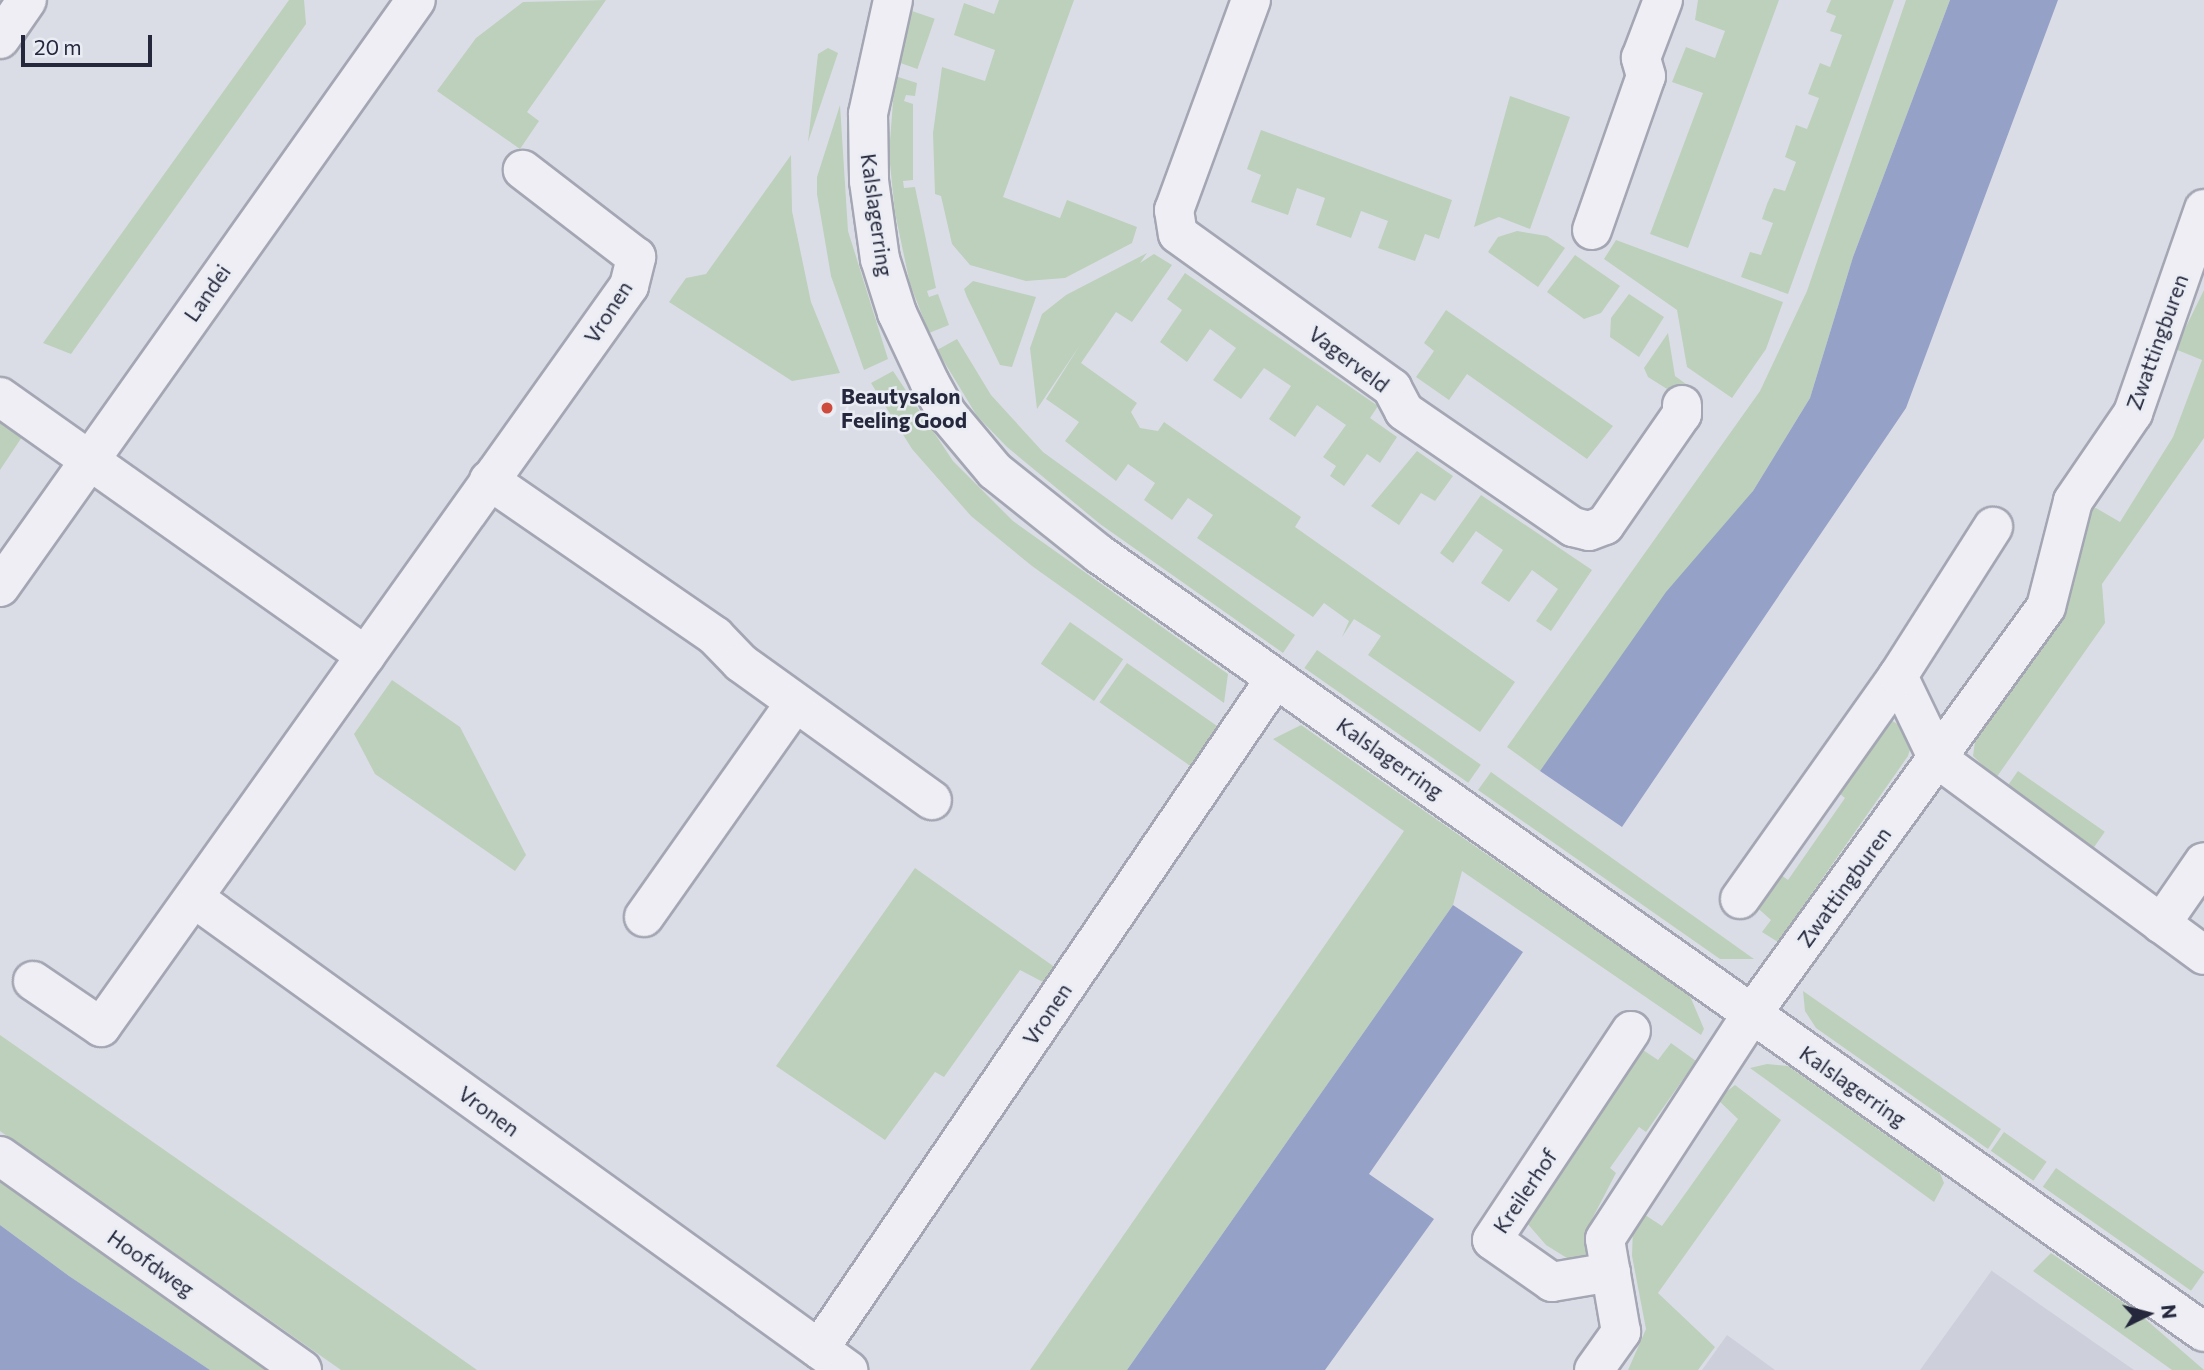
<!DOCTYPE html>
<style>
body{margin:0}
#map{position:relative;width:2204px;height:1370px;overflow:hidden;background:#dbdde6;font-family:Commissioner,sans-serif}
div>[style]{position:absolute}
.built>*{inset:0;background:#cdcfdb}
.green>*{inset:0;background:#bcd0bc;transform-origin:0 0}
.water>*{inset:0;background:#95a1c7}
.roads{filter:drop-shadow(2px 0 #a4a7b3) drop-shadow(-2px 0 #a4a7b3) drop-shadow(0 2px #a4a7b3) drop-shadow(0 -2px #a4a7b3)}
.minor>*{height:38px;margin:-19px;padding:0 19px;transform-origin:19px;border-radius:19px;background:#eeeef4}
.tertiary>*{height:38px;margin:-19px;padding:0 19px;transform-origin:19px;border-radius:19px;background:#eeeef4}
.dots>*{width:19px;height:19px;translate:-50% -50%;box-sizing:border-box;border:4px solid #eaecf4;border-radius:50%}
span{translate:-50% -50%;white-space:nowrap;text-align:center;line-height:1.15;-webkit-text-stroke:5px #eaecf4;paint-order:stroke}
.street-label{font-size:21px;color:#25283c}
.poi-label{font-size:21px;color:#25283c;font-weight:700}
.left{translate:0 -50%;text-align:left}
.north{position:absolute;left:2113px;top:1279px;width:70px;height:70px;-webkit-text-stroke:5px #eaecf4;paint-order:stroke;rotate:84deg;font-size:19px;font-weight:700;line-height:28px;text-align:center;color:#25283c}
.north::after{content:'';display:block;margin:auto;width:24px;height:32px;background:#25283c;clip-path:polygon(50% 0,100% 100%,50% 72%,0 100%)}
.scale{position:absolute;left:21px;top:35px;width:131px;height:32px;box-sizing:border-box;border:4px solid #25283c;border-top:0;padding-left:9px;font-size:21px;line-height:24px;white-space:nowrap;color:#25283c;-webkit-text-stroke:5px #eaecf4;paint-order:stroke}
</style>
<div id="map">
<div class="built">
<i style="clip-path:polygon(1992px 1270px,1992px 1271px,2134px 1370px,1920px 1370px)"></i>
<i style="clip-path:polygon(1727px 1335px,1775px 1370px,1702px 1370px)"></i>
</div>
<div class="green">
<i style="clip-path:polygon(289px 0,304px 0,306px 24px,71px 354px,43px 343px)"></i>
<i style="clip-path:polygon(606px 0,527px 112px,539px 121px,520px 149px,437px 91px,476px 38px,523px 2px)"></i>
<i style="clip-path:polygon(999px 0,1074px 0,1003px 197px,1060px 218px,1067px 200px,1137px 227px,1132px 243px,1065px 278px,1026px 281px,970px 265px,952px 244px,941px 196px,935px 194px,933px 133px,942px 67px,985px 81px,995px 50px,954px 35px,964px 3px,994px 14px)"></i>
<i style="clip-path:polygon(1698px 0,1779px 0,1688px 248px,1650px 234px,1703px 93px,1672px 82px,1686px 47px,1715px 58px,1725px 31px,1695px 20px)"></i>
<i style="clip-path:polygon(1831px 0,1894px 0,1788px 294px,1741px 277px,1750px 252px,1761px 255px,1773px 223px,1762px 219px,1767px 204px,1774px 188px,1785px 191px,1796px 162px,1785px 157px,1796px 125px,1807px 129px,1819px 98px,1808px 94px,1820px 63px,1830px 67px,1842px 35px,1830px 31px,1836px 16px,1826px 12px)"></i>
<i style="clip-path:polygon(1906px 0,1950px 0,1853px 257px,1810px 398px,1753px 491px,1540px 771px,1507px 747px,1760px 391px,1807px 291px)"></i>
<i style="left:912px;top:11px;width:24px;height:53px;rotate:19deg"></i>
<i style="clip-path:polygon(828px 48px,838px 53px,808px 142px,818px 54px)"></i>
<i style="clip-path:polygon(895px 76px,917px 83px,915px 96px,906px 95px,904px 101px,913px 104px,913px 180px,903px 181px,904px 188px,915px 187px,936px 288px,927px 291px,929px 297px,938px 294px,949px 325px,929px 333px,910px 284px,895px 213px,889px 154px)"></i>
<i style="clip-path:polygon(1510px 96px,1570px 117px,1530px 229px,1499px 217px,1474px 227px)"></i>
<i style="clip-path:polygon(840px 105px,848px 231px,888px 359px,864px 370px,831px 276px,817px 194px,817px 177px)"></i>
<i style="clip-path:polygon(1261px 130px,1452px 200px,1439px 239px,1425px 234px,1415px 261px,1378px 248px,1388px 221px,1361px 211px,1351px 238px,1316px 225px,1325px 198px,1297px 188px,1288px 215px,1251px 202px,1261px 175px,1247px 169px)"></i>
<i style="clip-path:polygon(791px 155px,792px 211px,811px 302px,840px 373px,792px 381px,669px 302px,686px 278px,706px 274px)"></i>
<i style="clip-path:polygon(1517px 231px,1547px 236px,1565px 248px,1538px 287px,1488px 252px,1498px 237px)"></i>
<i style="clip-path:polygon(1616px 240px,1783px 302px,1766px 349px,1732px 398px,1687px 367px,1677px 310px,1604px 259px)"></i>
<i style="clip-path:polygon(1147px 253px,1140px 263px,1154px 254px,1172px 265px,1132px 322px,1116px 312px,1081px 363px,1137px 403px,1131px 412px,1140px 428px,1158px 431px,1164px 422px,1301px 517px,1295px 527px,1515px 682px,1480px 732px,1368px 655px,1381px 636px,1354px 619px,1342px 637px,1349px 621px,1324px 603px,1313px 617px,1197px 538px,1213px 515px,1188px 498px,1172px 520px,1144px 500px,1155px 483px,1128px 464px,1116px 481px,1065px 441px,1079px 422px,1046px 399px,1080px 345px,1037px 409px,1030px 348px,1042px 314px,1066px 295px)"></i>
<i style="clip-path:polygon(1575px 255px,1620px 286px,1601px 313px,1584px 319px,1547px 292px)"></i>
<i style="clip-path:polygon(1185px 273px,1378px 406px,1370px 418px,1397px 437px,1380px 463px,1367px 454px,1344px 486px,1330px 476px,1336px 466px,1323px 457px,1346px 425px,1317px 405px,1295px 437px,1269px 419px,1291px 386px,1264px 368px,1241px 399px,1213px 380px,1236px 348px,1210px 329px,1187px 362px,1160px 342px,1182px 310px,1167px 299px)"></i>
<i style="clip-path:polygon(973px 281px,1036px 297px,1012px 367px,1000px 365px,967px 297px,964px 289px)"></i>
<i style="clip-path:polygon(2204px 290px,2204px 438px,2102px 584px,2105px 623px,1996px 778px,1973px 756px,1976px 734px,2086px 510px,2096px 508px,2120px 522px,2173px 437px,2202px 360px,2175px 349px)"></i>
<i style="clip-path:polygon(1629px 294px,1664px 317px,1639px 357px,1610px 337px,1611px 318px)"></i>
<i style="clip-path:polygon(1446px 310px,1613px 426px,1587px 459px,1467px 374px,1449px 400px,1416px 377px,1434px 351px,1424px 343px)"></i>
<i style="clip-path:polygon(1668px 333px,1675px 376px,1686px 384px,1678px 396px,1648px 377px,1644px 368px)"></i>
<i style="clip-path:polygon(957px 339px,991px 395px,1043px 452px,1295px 635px,1283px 653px,1100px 524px,1007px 447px,977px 416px,937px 350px)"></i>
<i style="clip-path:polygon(893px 371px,953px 461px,1013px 521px,1228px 674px,1224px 703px,1032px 566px,971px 516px,912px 449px,871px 383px)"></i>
<i style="clip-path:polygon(0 421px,22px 437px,0 470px)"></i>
<i style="clip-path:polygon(1417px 451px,1453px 476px,1435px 501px,1421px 493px,1399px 525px,1371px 506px)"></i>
<i style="clip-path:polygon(1481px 495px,1592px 570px,1551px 631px,1536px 621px,1558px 589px,1532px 570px,1509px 602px,1481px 583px,1503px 550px,1476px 531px,1453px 563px,1440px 553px)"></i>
<i style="left:1070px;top:622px;width:65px;height:51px;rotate:35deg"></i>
<i style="left:1317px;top:650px;width:200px;height:22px;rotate:35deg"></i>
<i style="left:1127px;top:663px;width:113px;height:48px;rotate:35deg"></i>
<i style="clip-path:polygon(392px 680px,460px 727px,526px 855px,515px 871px,375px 774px,354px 734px)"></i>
<i style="clip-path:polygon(1889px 719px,1901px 726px,1911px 746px,1908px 756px,1778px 942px,1762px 932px,1771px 920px,1752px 903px,1777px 872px,1788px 880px,1845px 798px,1835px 790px)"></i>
<i style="clip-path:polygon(1301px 725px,1690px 996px,1704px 1029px,1701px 1035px,1462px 871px,1453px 905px,1127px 1370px,1030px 1370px,1404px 831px,1273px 739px)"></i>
<i style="left:2018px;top:771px;width:106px;height:19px;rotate:35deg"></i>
<i style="clip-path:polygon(1491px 772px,1754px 959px,1720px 959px,1478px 790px)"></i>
<i style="clip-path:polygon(915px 868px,1056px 968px,1043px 982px,1020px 970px,944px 1077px,935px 1072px,885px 1140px,776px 1066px)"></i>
<i style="clip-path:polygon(1803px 991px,2001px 1129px,1988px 1149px,1816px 1028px,1805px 1011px)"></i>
<i style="clip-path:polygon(0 1035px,276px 1228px,477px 1370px,341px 1370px,0 1131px)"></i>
<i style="clip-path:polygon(1671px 1043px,1696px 1061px,1646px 1132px,1639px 1127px,1610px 1168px,1616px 1173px,1592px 1219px,1588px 1257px,1570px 1260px,1546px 1245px,1526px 1222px,1640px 1048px,1658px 1060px)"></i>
<i style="clip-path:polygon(1767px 1064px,1788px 1066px,1940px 1173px,1944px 1183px,1934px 1202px,1750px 1068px)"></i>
<i style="clip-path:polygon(1735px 1085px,1781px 1120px,1658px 1293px,1715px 1347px,1698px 1370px,1628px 1370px,1646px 1329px,1632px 1256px,1633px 1226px,1639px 1211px,1662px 1226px,1690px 1187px,1738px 1119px,1717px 1099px)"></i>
<i style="left:2004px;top:1132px;width:52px;height:23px;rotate:35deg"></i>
<i style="left:2056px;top:1168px;width:181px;height:23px;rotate:35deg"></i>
<i style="clip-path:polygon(0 1182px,269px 1370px,210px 1370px,69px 1276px,0 1225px)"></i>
<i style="clip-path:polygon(2051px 1253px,2136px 1311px,2204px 1370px,2172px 1370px,2033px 1271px)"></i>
</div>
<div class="water">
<i style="clip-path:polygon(1950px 0,2058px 0,1906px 408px,1622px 827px,1540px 771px,1666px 592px,1753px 491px,1810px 398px,1853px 257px)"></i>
<i style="clip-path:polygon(1453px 905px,1523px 952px,1369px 1174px,1434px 1219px,1325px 1370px,1127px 1370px)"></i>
<i style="clip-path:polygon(0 1225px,69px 1276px,210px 1370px,0 1370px)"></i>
</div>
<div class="roads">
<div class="minor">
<i style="left:1251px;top:0;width:224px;rotate:110.1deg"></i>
<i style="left:1174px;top:210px;width:24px;rotate:81deg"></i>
<i style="left:1178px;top:234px;width:264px;rotate:35.7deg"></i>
<i style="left:1392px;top:388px;width:26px;rotate:62deg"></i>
<i style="left:1404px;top:411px;width:205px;rotate:34.5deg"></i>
<i style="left:1573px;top:527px;width:16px;rotate:14deg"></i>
<i style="left:1589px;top:531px;width:17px;rotate:-21deg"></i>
<i style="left:1605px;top:525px;width:135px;rotate:-55.3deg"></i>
<i style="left:1682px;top:414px;width:9px;rotate:-90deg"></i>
<i style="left:0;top:39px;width:47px;rotate:-55.3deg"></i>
<i style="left:1592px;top:230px;width:163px;rotate:-70.7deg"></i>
<i style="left:1646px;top:76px;width:19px;rotate:-106deg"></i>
<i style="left:1641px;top:58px;width:62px;rotate:-69.2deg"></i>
<i style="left:0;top:397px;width:448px;rotate:35.3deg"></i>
<i style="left:489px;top:480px;width:275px;rotate:34.6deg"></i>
<i style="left:715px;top:636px;width:37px;rotate:46deg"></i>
<i style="left:741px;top:663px;width:235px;rotate:35.7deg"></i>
<i style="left:1898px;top:676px;width:92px;rotate:64.3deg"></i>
<i style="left:1938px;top:759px;width:330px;rotate:36.4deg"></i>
<i style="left:194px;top:898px;width:807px;rotate:35.82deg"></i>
<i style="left:1740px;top:899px;width:273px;rotate:-54.7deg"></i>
<i style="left:1898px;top:676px;width:177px;rotate:-57.5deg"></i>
<i style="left:644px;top:917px;width:262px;rotate:-54.8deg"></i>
<i style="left:2161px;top:924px;width:75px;rotate:-55.3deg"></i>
<i style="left:33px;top:981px;width:82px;rotate:34.1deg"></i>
<i style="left:101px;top:1027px;width:910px;rotate:-54.53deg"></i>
<i style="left:629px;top:286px;width:30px;rotate:-76deg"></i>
<i style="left:636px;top:257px;width:143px;rotate:-142.4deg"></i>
<i style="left:0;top:1156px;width:370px;rotate:35.3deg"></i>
<i style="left:1611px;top:1272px;width:60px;rotate:170.4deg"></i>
<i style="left:1552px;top:1282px;width:73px;rotate:-145deg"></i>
<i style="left:1492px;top:1240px;width:251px;rotate:-56.4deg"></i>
<i style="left:819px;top:1349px;width:810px;rotate:-55.76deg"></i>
<i style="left:1594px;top:1370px;width:47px;rotate:-54.6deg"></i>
<i style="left:1621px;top:1332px;width:94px;rotate:-99.8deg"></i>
<i style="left:1605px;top:1239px;width:267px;rotate:-56.9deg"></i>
<i style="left:1751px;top:1015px;width:503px;rotate:-54.13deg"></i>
<i style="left:2046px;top:607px;width:109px;rotate:-75.7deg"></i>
<i style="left:2073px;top:501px;width:107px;rotate:-55.7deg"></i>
<i style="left:2133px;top:413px;width:216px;rotate:-70.8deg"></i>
</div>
<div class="tertiary">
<i style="left:893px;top:0;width:117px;rotate:102.4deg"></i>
<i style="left:868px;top:114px;width:67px;rotate:89.1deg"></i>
<i style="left:869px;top:181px;width:79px;rotate:82deg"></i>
<i style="left:880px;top:259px;width:57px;rotate:72.5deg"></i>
<i style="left:897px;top:313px;width:77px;rotate:64.8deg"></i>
<i style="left:930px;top:383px;width:37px;rotate:61deg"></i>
<i style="left:948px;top:415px;width:73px;rotate:50deg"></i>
<i style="left:995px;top:471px;width:133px;rotate:38.6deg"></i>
<i style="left:1099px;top:554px;width:1351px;rotate:35.15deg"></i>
<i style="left:0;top:587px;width:719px;rotate:-54.68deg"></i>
</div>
</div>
<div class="dots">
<i style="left:827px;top:408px;background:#ce4a3d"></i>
</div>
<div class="street-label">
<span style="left:877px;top:215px;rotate:82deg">Kalslagerring</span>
<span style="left:207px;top:293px;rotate:-55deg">Landei</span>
<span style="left:608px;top:312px;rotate:-57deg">Vronen</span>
<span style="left:2157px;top:342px;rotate:-70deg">Zwattingburen</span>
<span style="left:1349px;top:359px;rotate:37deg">Vagerveld</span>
<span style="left:1390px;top:758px;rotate:35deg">Kalslagerring</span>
<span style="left:1844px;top:887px;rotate:-54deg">Zwattingburen</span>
<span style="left:1047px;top:1014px;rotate:-56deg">Vronen</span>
<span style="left:1853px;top:1086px;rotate:35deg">Kalslagerring</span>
<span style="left:489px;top:1111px;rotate:36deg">Vronen</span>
<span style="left:1525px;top:1191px;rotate:-56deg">Kreilerhof</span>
<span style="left:151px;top:1263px;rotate:35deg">Hoofdweg</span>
</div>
<div class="poi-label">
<span class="left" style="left:841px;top:408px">Beautysalon<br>Feeling Good</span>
</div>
<div class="north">N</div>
<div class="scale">20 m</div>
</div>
